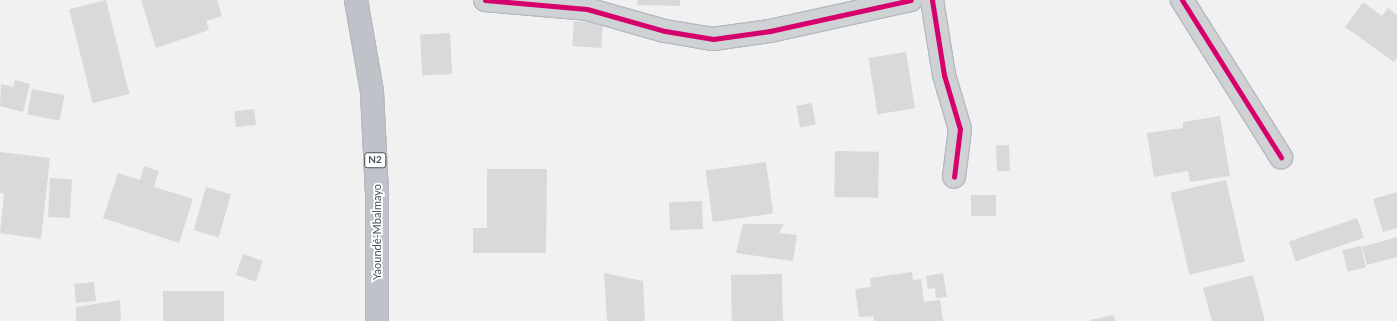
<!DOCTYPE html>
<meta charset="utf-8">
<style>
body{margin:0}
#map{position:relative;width:1397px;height:321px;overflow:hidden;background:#f2f1f1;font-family:Lato,sans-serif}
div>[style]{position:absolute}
.building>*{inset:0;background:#d9d9db;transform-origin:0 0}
.roads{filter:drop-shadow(1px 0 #b5b9c1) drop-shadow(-1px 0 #b5b9c1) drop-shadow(0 1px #b5b9c1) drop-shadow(0 -1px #b5b9c1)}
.street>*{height:22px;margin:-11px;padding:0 11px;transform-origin:11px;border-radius:11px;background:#cfd2d5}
.highway>*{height:22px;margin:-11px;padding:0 11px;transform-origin:11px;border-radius:11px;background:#bfc3c9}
.cycleway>*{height:5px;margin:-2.5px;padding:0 2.5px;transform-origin:2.5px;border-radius:2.5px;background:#d6006c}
span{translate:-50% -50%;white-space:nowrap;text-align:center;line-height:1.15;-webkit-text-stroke:3.5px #fff;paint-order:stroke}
.shield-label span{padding:1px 3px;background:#fff;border:1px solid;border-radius:3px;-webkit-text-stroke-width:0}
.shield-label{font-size:10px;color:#46515f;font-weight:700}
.street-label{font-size:11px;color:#46515f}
</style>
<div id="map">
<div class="building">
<i style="left:106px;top:0;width:97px;height:38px;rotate:76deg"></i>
<i style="clip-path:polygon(141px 0,217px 0,222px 16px,206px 21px,209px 30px,156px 48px)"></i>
<i style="clip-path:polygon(638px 0,680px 0,680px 6px,637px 5px)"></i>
<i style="clip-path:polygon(1363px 2px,1382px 16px,1388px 8px,1397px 15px,1397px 58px,1394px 62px,1345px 27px)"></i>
<i style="left:574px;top:21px;width:29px;height:25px;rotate:4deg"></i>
<i style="left:450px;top:33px;width:41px;height:30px;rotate:87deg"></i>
<i style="left:906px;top:52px;width:57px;height:38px;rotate:81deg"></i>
<i style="clip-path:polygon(15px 80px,30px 84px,23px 112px,0 106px,1px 84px,13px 87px)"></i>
<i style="left:32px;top:89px;width:33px;height:26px;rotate:11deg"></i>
<i style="left:812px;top:103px;width:22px;height:16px;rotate:80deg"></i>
<i style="left:254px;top:109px;width:16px;height:20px;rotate:83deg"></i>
<i style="clip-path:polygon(1220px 116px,1230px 176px,1190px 182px,1188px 171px,1154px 177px,1147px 133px,1183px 128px,1183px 122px)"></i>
<i style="left:1009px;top:145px;width:26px;height:13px;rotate:88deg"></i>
<i style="left:835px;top:151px;width:44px;height:46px;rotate:1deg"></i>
<i style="clip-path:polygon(0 152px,50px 158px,41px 239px,0 233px,4px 194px,0 193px)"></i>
<i style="left:766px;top:162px;width:52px;height:61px;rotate:82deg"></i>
<i style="clip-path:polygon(144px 166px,159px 171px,154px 187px,193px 199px,179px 243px,103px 218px,118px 173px,140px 180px)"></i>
<i style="clip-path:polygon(487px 169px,547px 169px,546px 253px,473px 253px,473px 228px,487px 228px)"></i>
<i style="left:50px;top:178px;width:22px;height:39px;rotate:3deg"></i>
<i style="left:1226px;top:180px;width:84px;height:57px;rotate:77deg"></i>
<i style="left:206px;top:187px;width:26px;height:45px;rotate:16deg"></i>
<i style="clip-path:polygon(1397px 192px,1397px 228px,1383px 232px,1373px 199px)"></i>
<i style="left:971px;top:195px;width:25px;height:21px"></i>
<i style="left:702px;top:201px;width:28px;height:33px;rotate:88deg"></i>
<i style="left:1357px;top:218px;width:21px;height:72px;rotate:71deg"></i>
<i style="clip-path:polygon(743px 224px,784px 224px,779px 233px,797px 235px,793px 261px,736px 253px)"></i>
<i style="clip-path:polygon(1397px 237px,1397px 257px,1367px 265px,1362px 247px)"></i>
<i style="left:1361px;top:246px;width:22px;height:19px;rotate:77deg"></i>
<i style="left:243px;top:254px;width:21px;height:22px;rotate:19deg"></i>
<i style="clip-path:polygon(912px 272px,913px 280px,921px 279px,924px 302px,940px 300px,943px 321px,874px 321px,873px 316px,859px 317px,855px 289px,871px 287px,870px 278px)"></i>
<i style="clip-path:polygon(604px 273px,643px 281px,645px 321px,607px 321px)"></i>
<i style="clip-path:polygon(943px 273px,947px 297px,936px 298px,935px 288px,928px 289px,926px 276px)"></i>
<i style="left:782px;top:274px;width:47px;height:51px;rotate:89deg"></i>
<i style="clip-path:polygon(1253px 275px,1265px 321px,1212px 321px,1203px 288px)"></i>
<i style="left:94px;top:282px;width:19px;height:20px;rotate:84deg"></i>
<i style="left:224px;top:291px;width:30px;height:61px;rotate:90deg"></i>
<i style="clip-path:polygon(120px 300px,121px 321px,76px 321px,76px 307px)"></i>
<i style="clip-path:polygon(1114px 315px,1115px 321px,1090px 321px,1090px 320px)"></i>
</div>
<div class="roads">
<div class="street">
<i style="left:485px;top:0;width:102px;rotate:5deg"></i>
<i style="left:587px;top:9px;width:81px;rotate:15.8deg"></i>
<i style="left:665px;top:31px;width:49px;rotate:9.5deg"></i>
<i style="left:713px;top:39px;width:58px;rotate:-8deg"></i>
<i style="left:770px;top:31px;width:144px;rotate:-12.4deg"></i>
<i style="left:932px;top:0;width:76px;rotate:80.9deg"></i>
<i style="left:944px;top:75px;width:56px;rotate:73.5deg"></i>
<i style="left:960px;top:129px;width:48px;rotate:97.1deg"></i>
<i style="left:1182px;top:0;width:186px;rotate:57.8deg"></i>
</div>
<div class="highway">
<i style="left:356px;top:0;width:93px;rotate:80.1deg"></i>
<i style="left:372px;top:92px;width:104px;rotate:87.2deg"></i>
<i style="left:377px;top:196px;width:125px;rotate:90deg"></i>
</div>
</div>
<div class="cycleway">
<i style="left:485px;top:0;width:102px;rotate:5deg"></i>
<i style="left:587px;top:9px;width:81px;rotate:15.8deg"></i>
<i style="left:665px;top:31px;width:49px;rotate:9.5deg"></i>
<i style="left:713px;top:39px;width:58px;rotate:-8deg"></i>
<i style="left:770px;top:31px;width:144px;rotate:-12.4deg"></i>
<i style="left:932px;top:0;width:76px;rotate:80.9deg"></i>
<i style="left:944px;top:75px;width:56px;rotate:73.5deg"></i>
<i style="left:960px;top:129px;width:48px;rotate:97.1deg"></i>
<i style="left:1182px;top:0;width:186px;rotate:57.8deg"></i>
</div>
<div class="shield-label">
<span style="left:375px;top:160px">N2</span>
</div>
<div class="street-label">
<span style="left:377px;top:232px;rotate:-90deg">Yaoundé-Mbalmayo</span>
</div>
</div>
